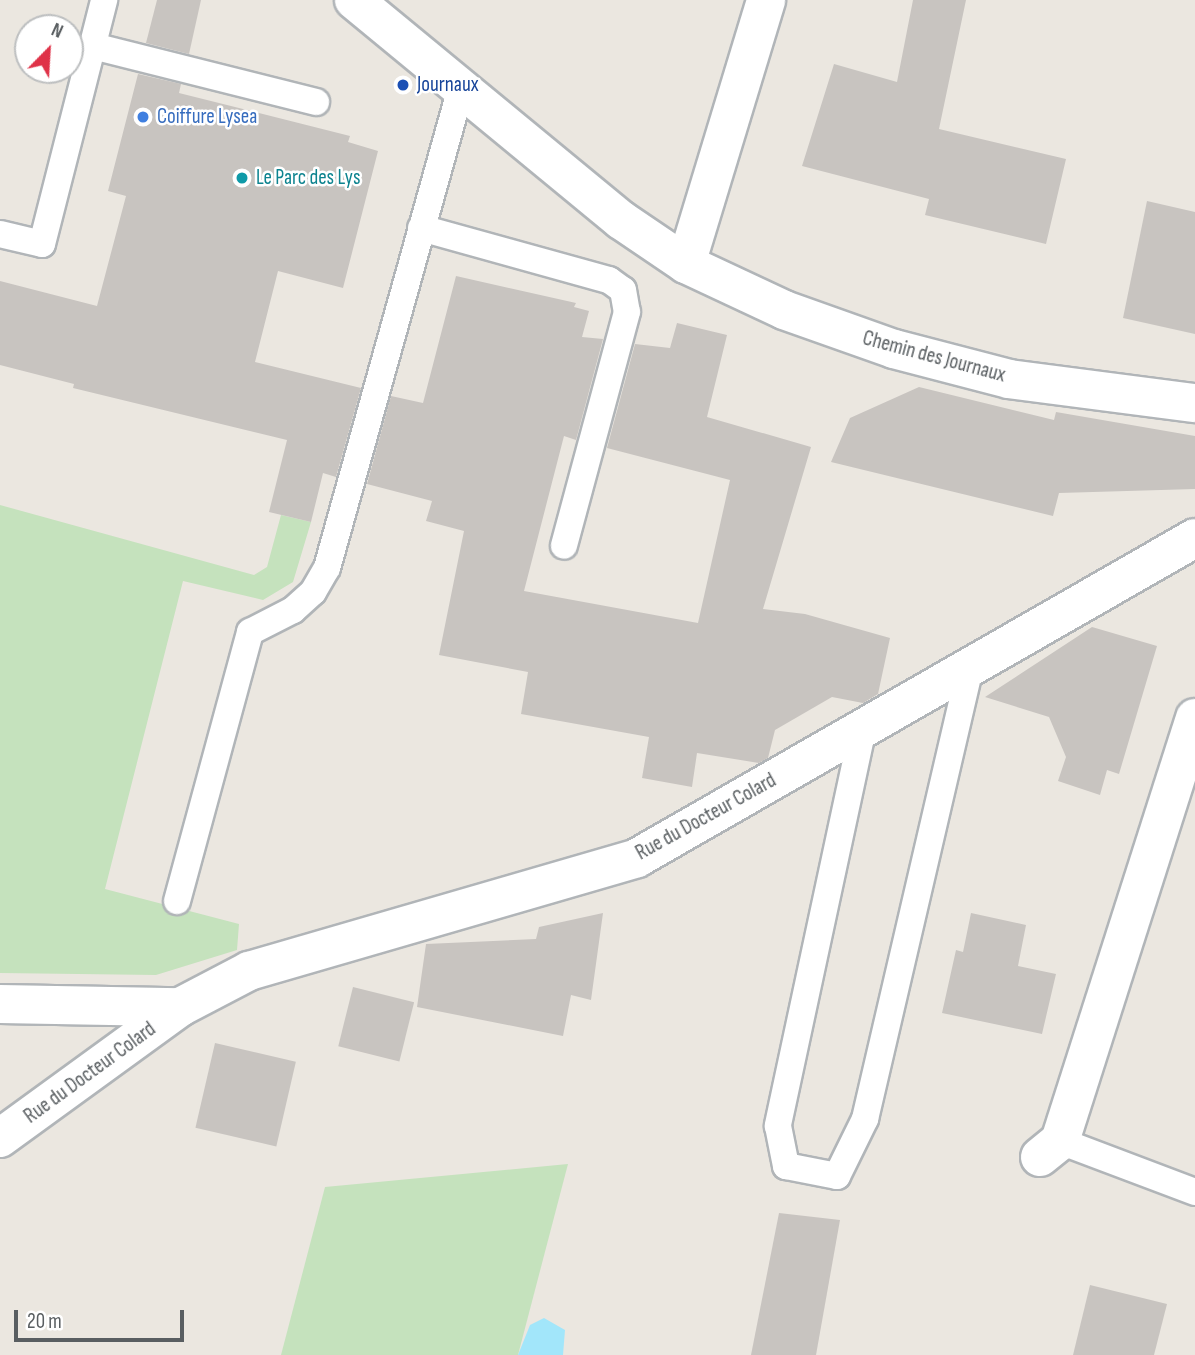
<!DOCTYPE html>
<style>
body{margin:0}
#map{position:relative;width:1195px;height:1355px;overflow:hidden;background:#ebe7e0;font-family:"Sofia Sans Condensed",sans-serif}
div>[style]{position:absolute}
.green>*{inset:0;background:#c5e2bd}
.water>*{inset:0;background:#a2e6fa}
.building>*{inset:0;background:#c8c4c0;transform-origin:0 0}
.roads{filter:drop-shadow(2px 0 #b1b5b8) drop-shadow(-2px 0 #b1b5b8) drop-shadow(0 2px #b1b5b8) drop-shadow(0 -2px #b1b5b8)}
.service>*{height:26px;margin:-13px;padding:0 13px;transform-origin:13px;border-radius:13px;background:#fff}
.minor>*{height:38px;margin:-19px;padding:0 19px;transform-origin:19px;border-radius:19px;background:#fff}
.dots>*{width:19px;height:19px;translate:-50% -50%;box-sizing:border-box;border:4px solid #fff;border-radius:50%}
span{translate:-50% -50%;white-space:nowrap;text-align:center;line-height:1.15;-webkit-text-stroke:5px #fff;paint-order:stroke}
.transit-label{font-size:21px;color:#164399}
.left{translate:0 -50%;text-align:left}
.shop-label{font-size:21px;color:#366cbe}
.culture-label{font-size:21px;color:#0d838f}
.street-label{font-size:21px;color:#595e61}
.north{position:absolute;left:14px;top:14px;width:70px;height:70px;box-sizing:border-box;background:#fff;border:2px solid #bdbfc0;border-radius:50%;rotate:24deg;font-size:19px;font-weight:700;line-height:28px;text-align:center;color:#595e61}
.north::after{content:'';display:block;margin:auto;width:24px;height:32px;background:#df3248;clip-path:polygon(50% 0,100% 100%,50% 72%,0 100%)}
.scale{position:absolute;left:14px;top:1310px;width:170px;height:32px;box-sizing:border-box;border:4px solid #595e61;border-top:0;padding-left:9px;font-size:21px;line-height:24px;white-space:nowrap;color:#595e61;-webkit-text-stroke:5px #fff;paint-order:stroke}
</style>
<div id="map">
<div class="green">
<i style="clip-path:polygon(0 505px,254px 575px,267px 567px,281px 515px,311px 522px,293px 582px,263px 600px,183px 581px,105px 889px,239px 924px,237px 950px,156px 975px,0 973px)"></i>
<i style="clip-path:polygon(568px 1164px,518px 1355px,281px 1355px,325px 1187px)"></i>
</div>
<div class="water">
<i style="clip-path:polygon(544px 1318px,565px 1330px,563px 1355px,518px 1355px,530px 1325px)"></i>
</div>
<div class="building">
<i style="clip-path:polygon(157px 0,201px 0,189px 54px,146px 43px)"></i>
<i style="clip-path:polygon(913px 0,966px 0,939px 129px,1066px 159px,1046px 244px,925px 215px,929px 199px,802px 166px,834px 64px,897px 82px)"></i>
<i style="clip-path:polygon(138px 74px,181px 84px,179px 93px,350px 136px,348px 142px,378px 151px,343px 288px,278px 271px,255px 362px,361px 388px,336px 477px,323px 473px,311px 522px,269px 512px,287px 440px,73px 388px,74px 384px,0 365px,0 281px,97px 306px,126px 196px,108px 191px)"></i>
<i style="clip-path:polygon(1147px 201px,1195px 212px,1195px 334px,1123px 318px)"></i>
<i style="clip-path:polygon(456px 276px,576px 303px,574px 307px,589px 311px,582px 337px,603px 339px,576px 440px,564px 436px,524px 591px,698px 623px,730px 480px,607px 448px,635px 344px,670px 348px,677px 323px,727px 335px,707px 417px,811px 447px,763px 609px,805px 614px,890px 638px,878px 694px,863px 703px,832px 697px,775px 730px,768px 758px,759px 763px,697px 753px,692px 787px,642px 778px,649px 737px,521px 714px,528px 672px,439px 655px,464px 531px,426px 521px,432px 501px,367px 484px,391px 396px,423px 403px)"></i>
<i style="clip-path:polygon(919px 387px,1054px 420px,1056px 412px,1195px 436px,1195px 489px,1059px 493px,1053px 516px,831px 462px,850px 418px)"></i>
<i style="clip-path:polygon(1092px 627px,1157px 646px,1119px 774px,1107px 770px,1100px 795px,1058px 781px,1066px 757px,1049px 717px,985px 697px)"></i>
<i style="clip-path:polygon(603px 913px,591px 1000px,571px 995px,563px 1036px,417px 1007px,426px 944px,536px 939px,539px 927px)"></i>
<i style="clip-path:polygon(971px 913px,1026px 925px,1018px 966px,1056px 974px,1042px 1034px,942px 1013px,956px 950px,963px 952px)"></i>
<i style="left:353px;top:987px;width:63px;height:61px;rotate:14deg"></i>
<i style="left:215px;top:1043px;width:83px;height:87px;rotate:13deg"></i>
<i style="clip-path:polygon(779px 1213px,840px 1220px,816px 1355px,751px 1355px)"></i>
<i style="clip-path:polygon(1090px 1285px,1167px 1304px,1154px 1355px,1073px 1355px)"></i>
</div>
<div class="roads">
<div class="service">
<i style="left:93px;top:46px;width:230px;rotate:14.1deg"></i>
<i style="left:421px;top:228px;width:195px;rotate:15.5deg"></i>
<i style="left:609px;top:280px;width:17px;rotate:36deg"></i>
<i style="left:623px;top:290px;width:22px;rotate:80deg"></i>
<i style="left:627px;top:312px;width:242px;rotate:105.1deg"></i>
<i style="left:0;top:234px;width:43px;rotate:13.4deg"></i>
<i style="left:42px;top:244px;width:252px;rotate:-75.7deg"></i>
<i style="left:863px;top:728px;width:407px;rotate:102.1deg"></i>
<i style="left:778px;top:1126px;width:41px;rotate:78.7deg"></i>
<i style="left:786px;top:1166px;width:52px;rotate:11.1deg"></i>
<i style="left:837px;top:1176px;width:64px;rotate:-63.8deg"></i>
<i style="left:865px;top:1119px;width:465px;rotate:-76.9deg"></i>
<i style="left:177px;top:901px;width:279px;rotate:-74.8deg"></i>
<i style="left:250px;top:632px;width:48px;rotate:-27.1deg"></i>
<i style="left:293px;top:610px;width:27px;rotate:-42deg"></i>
<i style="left:313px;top:592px;width:28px;rotate:-60deg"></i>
<i style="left:327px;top:568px;width:498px;rotate:-74.4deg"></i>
<i style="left:1060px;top:1141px;width:144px;rotate:20.7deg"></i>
</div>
<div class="minor">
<i style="left:354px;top:0;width:346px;rotate:39.5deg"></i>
<i style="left:621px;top:220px;width:78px;rotate:34.1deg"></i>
<i style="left:686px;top:264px;width:108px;rotate:25.1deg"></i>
<i style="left:784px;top:310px;width:117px;rotate:19.5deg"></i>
<i style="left:894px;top:349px;width:119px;rotate:14.6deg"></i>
<i style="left:1009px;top:379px;width:188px;rotate:7.4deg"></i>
<i style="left:686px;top:264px;width:276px;rotate:-73.1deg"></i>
<i style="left:0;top:1004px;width:180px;rotate:1deg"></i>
<i style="left:0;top:1138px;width:223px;rotate:-36deg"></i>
<i style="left:180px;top:1007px;width:78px;rotate:-27.6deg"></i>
<i style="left:249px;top:971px;width:404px;rotate:-16.2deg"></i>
<i style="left:637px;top:858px;width:643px;rotate:-29.83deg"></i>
<i style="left:1040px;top:1157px;width:26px;rotate:-39deg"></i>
<i style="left:1060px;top:1141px;width:444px;rotate:-72.3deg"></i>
</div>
</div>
<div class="dots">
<i style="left:403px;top:85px;background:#1a4fb4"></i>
<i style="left:143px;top:117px;background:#3f7fe0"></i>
<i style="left:242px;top:178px;background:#0f9aa8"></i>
</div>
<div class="transit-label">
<span class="left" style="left:417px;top:85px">Journaux</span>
</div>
<div class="shop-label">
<span class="left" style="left:157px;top:117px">Coiffure Lysea</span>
</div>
<div class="culture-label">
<span class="left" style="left:256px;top:178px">Le Parc des Lys</span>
</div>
<div class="street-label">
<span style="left:934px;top:357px;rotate:15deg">Chemin des Journaux</span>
<span style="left:706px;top:817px;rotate:-29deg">Rue du Docteur Colard</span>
<span style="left:90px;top:1073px;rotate:-36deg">Rue du Docteur Colard</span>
</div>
<div class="north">N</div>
<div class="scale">20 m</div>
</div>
